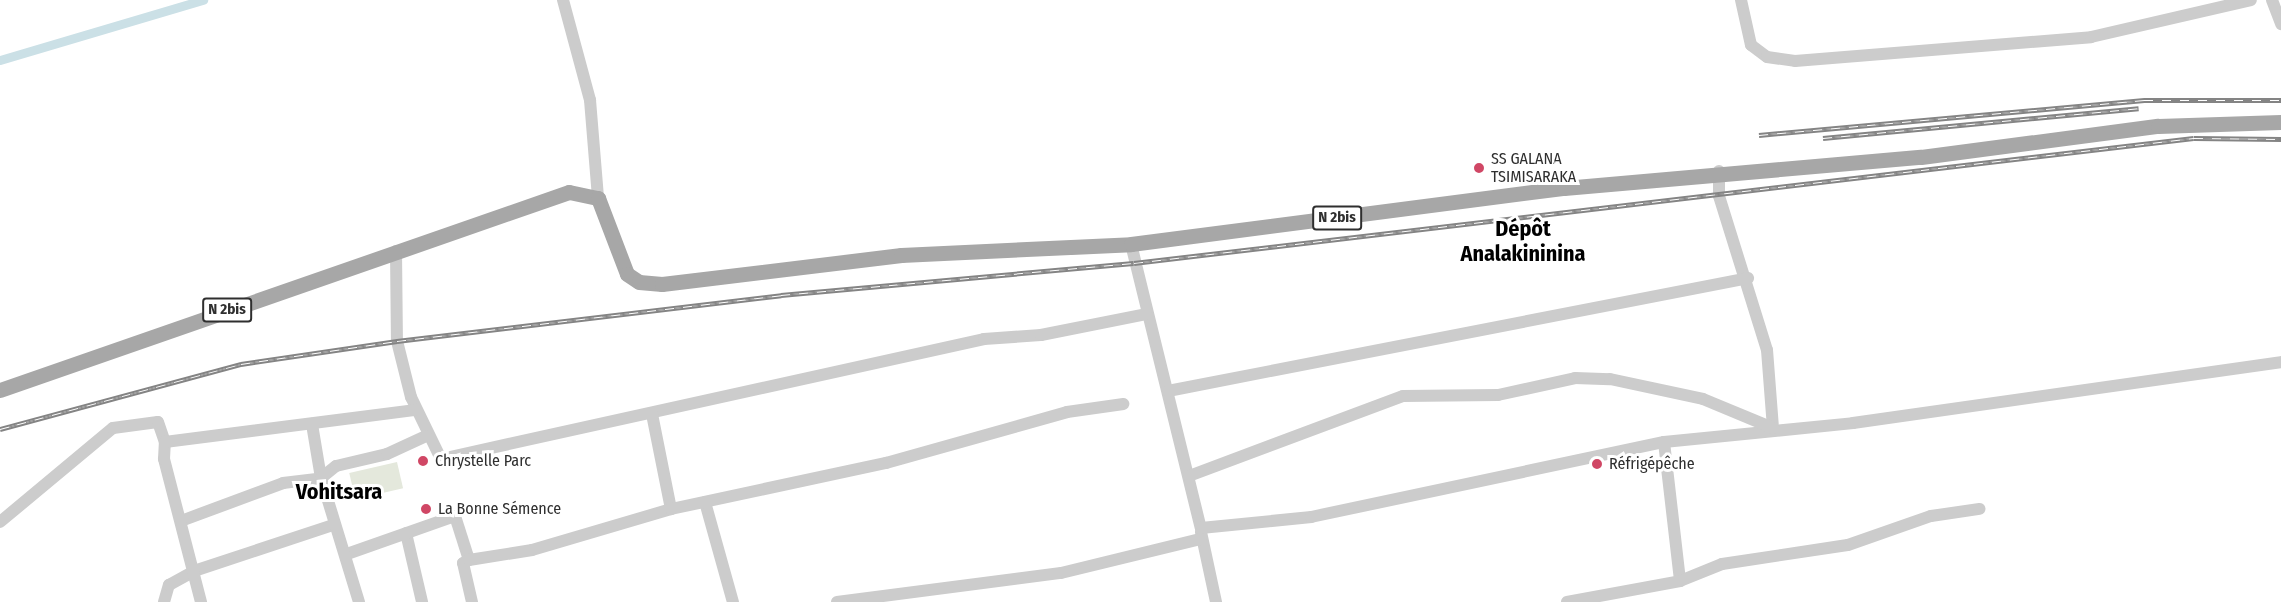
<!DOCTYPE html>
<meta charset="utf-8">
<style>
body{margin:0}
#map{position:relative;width:2281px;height:602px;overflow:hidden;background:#fff;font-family:"Fira Sans Condensed",sans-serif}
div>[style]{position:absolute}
.green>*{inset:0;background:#e4e8dc;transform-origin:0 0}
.canal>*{height:9px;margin:-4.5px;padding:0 4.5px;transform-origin:4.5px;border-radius:4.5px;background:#cbe0e6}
.minor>*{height:12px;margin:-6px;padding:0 6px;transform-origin:6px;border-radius:6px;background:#ccc}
.major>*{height:15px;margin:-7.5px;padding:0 7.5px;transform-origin:7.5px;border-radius:7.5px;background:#a7a7a7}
.rail>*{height:5px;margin-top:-2.5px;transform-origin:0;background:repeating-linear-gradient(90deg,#fff 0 9px,#848484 0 18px);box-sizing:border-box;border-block:2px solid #848484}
.dots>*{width:16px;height:16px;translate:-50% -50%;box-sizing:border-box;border:3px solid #fff;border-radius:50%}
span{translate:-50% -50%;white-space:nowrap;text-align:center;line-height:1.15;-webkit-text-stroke:6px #fff;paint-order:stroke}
.shield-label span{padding:2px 4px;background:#fff;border:2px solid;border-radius:4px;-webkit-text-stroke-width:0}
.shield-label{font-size:15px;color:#2f2f2f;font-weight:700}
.poi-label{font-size:16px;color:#2f2f2f}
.left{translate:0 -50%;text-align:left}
.district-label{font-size:22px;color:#000;font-weight:700}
</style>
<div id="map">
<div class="green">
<i style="left:397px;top:462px;width:27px;height:49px;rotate:77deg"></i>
</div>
<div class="canal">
<i style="left:0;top:60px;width:212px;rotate:-16.5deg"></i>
</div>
<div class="minor">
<i style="left:563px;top:0;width:104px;rotate:74.9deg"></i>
<i style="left:590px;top:100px;width:98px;rotate:85.3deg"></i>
<i style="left:1741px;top:0;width:46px;rotate:77.5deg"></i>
<i style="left:1751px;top:45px;width:20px;rotate:37deg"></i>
<i style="left:1767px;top:57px;width:28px;rotate:8deg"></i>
<i style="left:1795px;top:61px;width:297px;rotate:-4.6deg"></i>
<i style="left:2091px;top:37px;width:164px;rotate:-13deg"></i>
<i style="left:2272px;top:0;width:26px;rotate:69deg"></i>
<i style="left:1719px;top:171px;width:25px;rotate:90deg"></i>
<i style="left:1719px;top:196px;width:161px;rotate:72.7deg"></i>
<i style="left:1767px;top:350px;width:78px;rotate:85.6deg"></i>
<i style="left:1131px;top:244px;width:292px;rotate:76.2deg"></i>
<i style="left:1201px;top:528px;width:111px;rotate:-5.7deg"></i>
<i style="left:1311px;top:517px;width:361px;rotate:-12deg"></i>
<i style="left:1664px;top:442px;width:190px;rotate:-5.7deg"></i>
<i style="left:1853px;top:423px;width:432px;rotate:-8.1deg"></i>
<i style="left:396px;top:251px;width:90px;rotate:89.4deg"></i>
<i style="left:397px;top:341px;width:58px;rotate:76deg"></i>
<i style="left:411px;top:397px;width:69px;rotate:64.2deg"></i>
<i style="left:441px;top:459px;width:556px;rotate:-12.46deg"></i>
<i style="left:984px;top:339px;width:57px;rotate:-4deg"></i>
<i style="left:1041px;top:335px;width:107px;rotate:-11.3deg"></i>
<i style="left:1168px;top:391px;width:591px;rotate:-11.02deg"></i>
<i style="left:652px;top:414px;width:97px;rotate:78.7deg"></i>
<i style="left:1664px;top:442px;width:140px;rotate:83.4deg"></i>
<i style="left:1189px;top:476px;width:228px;rotate:-20.5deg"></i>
<i style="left:1403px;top:396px;width:95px;rotate:-0.6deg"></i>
<i style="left:1498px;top:395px;width:79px;rotate:-12.4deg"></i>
<i style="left:1575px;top:378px;width:35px;rotate:2deg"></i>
<i style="left:1610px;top:379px;width:95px;rotate:12.1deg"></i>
<i style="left:1703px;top:399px;width:76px;rotate:22.5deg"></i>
<i style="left:705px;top:502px;width:104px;rotate:74.4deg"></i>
<i style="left:181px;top:521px;width:109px;rotate:-20.4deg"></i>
<i style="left:283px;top:483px;width:38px;rotate:-7deg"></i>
<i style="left:321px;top:478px;width:55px;rotate:-99.5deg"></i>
<i style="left:0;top:522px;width:147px;rotate:-39.8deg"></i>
<i style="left:113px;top:428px;width:45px;rotate:-7.6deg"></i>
<i style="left:158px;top:422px;width:21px;rotate:71deg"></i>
<i style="left:1201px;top:532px;width:72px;rotate:77.9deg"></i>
<i style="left:406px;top:533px;width:71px;rotate:76.9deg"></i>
<i style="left:347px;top:554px;width:114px;rotate:-19.4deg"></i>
<i style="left:455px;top:516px;width:46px;rotate:72.3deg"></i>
<i style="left:164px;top:602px;width:18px;rotate:-74deg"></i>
<i style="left:169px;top:585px;width:29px;rotate:-29deg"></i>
<i style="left:194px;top:571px;width:146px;rotate:-18.3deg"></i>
<i style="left:201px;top:602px;width:148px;rotate:-104.5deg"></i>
<i style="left:164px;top:459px;width:17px;rotate:-87deg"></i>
<i style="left:165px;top:442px;width:253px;rotate:-7.3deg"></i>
<i style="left:359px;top:602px;width:130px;rotate:-107deg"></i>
<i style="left:321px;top:478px;width:19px;rotate:-39deg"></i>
<i style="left:336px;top:466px;width:52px;rotate:-13.2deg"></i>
<i style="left:387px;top:454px;width:43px;rotate:-24.8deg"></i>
<i style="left:472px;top:602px;width:40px;rotate:-103deg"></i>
<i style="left:463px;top:563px;width:7px;rotate:-27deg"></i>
<i style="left:469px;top:560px;width:64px;rotate:-9deg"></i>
<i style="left:532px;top:550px;width:145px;rotate:-16.4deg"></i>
<i style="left:671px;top:509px;width:220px;rotate:-12.1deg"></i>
<i style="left:886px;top:463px;width:188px;rotate:-15.7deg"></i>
<i style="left:1067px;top:412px;width:57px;rotate:-8.1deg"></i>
<i style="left:837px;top:602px;width:226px;rotate:-7.4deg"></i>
<i style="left:1061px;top:573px;width:144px;rotate:-13.7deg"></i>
<i style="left:1567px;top:602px;width:115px;rotate:-10.5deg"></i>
<i style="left:1680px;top:581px;width:45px;rotate:-22deg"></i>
<i style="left:1722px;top:564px;width:127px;rotate:-8.6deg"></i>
<i style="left:1848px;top:545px;width:88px;rotate:-19.3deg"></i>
<i style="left:1931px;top:516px;width:49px;rotate:-8.3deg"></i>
</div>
<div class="major">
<i style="left:0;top:390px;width:602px;rotate:-19.19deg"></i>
<i style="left:569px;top:192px;width:30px;rotate:12deg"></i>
<i style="left:598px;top:198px;width:81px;rotate:69.1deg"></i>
<i style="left:627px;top:274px;width:14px;rotate:34deg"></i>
<i style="left:639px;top:282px;width:23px;rotate:5deg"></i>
<i style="left:662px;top:284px;width:241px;rotate:-6.9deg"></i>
<i style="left:901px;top:255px;width:230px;rotate:-2.7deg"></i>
<i style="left:1131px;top:244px;width:437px;rotate:-7.4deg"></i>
<i style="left:1564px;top:188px;width:358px;rotate:-5deg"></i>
<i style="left:1921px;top:157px;width:239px;rotate:-7.5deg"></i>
<i style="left:2158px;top:126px;width:123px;rotate:-1.9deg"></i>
</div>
<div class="rail">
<i style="left:1759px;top:135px;width:387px;rotate:-5.2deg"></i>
<i style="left:2144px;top:100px;width:137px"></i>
<i style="left:1823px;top:138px;width:317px;rotate:-5.4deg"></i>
<i style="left:0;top:429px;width:250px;rotate:-15.1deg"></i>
<i style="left:241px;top:364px;width:158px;rotate:-8.4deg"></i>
<i style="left:397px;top:341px;width:387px;rotate:-6.8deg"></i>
<i style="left:781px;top:295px;width:354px;rotate:-5.2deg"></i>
<i style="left:1134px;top:263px;width:1067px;rotate:-6.73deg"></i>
<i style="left:2194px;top:138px;width:87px;rotate:0.7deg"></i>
</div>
<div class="dots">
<i style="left:1479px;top:168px;background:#d04765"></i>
<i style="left:423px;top:461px;background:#d04765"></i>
<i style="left:1597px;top:464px;background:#d04765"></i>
<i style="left:426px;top:509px;background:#d04765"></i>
</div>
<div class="shield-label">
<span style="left:1337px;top:218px">N 2bis</span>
<span style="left:227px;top:310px">N 2bis</span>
</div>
<div class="poi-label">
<span class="left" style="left:1491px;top:168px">SS GALANA<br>TSIMISARAKA</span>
<span class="left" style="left:435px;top:461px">Chrystelle Parc</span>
<span class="left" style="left:1609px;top:464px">Réfrigépêche</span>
<span class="left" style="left:438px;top:509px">La Bonne Sémence</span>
</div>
<div class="district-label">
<span style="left:1523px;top:241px">Dépôt<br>Analakininina</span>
<span style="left:339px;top:492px">Vohitsara</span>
</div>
</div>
